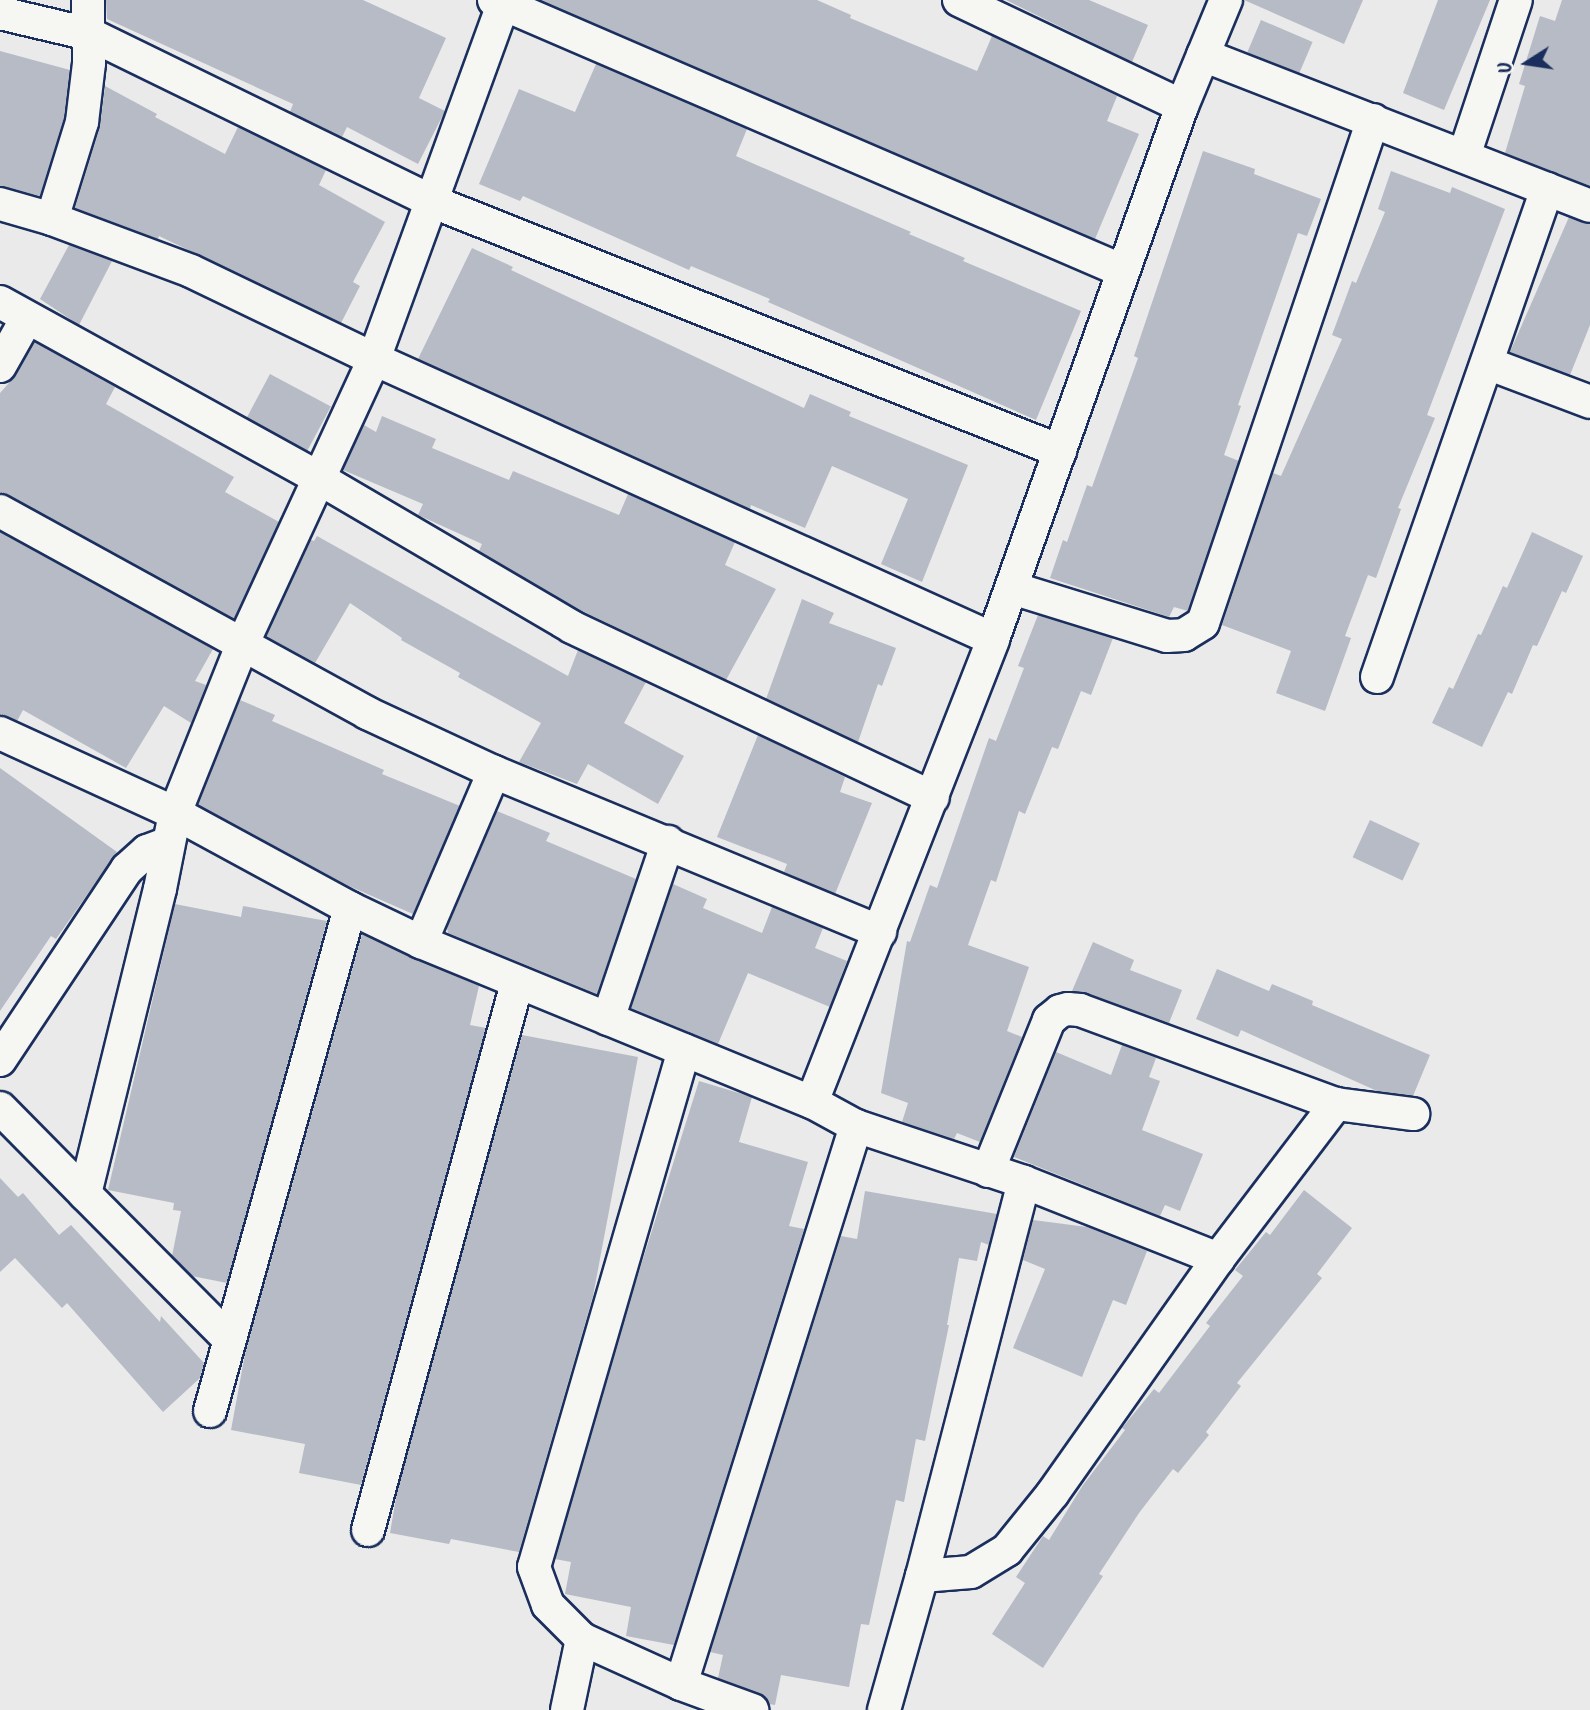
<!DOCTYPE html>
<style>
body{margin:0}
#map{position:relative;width:1590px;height:1710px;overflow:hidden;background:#e9eae9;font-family:Kalam,sans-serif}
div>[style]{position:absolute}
.building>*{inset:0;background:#b6bbc6;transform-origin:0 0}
.roads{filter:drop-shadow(2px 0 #1b2f5e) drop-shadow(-2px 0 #1b2f5e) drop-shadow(0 2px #1b2f5e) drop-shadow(0 -2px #1b2f5e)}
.minor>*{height:32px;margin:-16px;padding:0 16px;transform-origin:16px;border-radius:16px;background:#f6f6f2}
span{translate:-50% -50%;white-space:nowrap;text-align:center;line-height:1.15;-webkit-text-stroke:6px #f6f6f2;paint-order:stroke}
.north{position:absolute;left:1492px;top:28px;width:70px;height:70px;-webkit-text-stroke:5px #f6f6f2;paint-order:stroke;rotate:258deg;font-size:19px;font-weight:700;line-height:28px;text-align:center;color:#1b2f5e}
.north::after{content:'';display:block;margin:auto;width:24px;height:32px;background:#1b2f5e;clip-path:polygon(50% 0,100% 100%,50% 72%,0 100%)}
</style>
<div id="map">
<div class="building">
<i style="clip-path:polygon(106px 0,363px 0,446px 38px,419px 98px,445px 111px,418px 164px,347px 127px,342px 137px,290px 112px,293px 104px,107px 19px)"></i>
<i style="clip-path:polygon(540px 0,817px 0,851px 15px,850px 18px,977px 71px,992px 36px,1117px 96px,1107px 121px,1139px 134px,1095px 239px)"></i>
<i style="clip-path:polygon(1006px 0,1089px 0,1148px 25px,1132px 62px)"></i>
<i style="clip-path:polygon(1244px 0,1363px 0,1344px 44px)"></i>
<i style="clip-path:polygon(1438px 0,1490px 0,1444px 110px,1403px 93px)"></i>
<i style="clip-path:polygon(1562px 0,1590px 0,1590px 186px,1505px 153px,1525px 86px,1519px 84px,1540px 16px,1555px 21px)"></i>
<i style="left:1261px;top:20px;width:56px;height:35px;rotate:23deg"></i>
<i style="clip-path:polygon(0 51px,70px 70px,64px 118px,40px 196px,0 186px)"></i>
<i style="clip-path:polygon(596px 64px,747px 129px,736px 156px,911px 232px,909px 234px,965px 258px,963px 261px,1081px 311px,1036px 420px,768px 302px,770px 299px,691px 266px,689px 270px,523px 196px,520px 201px,479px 184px,519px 89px,575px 112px)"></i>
<i style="clip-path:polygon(105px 86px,157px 114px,155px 117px,225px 154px,238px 127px,326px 170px,319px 185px,385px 222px,353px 282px,360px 286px,341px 323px,159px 236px,158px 239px,75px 208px,100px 127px)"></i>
<i style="clip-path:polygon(1203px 151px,1255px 169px,1254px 174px,1321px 199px,1307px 236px,1298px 233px,1238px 405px,1241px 406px,1224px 455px,1239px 461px,1188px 611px,1174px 607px,1169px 617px,1050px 578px,1063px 540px,1067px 542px,1087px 485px,1092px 487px,1138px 358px,1134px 356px)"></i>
<i style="clip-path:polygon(1391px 171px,1450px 193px,1452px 187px,1505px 209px,1427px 415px,1435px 418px,1398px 508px,1401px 509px,1376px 578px,1368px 575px,1345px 636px,1351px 638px,1325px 711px,1276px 693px,1291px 651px,1222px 625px,1273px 473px,1281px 476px,1342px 339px,1332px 335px,1352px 281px,1356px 283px,1385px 212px,1378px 209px)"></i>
<i style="clip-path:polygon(1569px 217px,1590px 224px,1590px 325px,1570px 375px,1510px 352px)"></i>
<i style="clip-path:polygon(69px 245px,112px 261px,79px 325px,40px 299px)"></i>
<i style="clip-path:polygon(472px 248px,513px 267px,511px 270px,804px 408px,810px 394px,851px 412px,849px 416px,968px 465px,922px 582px,881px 564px,908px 499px,832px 466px,805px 528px,751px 505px,750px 509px,418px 359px)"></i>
<i style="clip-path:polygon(35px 342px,115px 387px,106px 404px,234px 477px,225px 492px,279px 522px,234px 619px,0 493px,0 393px,16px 375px)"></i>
<i style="left:270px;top:374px;width:69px;height:50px;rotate:28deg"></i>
<i style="clip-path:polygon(382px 416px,436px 439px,432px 448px,509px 480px,513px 471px,619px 515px,628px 494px,735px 542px,725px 565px,776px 589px,726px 680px,574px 607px,479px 551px,482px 544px,418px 515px,423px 504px,343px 470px,364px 425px,376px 432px)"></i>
<i style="clip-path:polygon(0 532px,213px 649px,195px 681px,206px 685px,191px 723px,164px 706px,126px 768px,23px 710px,17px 721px,0 715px)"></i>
<i style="clip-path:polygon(1532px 532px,1583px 556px,1566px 593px,1562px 591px,1537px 646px,1533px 645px,1512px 694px,1508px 692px,1482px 747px,1432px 723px,1449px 687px,1453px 689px,1478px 634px,1481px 635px,1503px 586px,1507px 588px)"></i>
<i style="clip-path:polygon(317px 536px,568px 676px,578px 650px,646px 682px,624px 723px,684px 756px,658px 804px,588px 764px,577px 784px,519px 762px,541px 723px,458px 677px,460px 673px,401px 640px,402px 638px,350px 603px,315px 663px,266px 636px,311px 540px,314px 541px)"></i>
<i style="clip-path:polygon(802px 599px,834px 613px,829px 623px,896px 648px,882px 686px,878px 684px,858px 742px,766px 699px)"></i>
<i style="clip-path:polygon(1038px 615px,1113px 638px,1091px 695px,1081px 691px,1058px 749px,1052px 747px,1025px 814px,1019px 811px,996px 882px,991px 880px,968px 945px,1029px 967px,1007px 1031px,1022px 1037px,980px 1142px,957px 1133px,954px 1139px,902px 1122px,908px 1103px,881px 1093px,907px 941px,910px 942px,930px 885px,937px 888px,989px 738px,996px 741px,1024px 668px,1018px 666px)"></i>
<i style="clip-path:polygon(240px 700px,275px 715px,272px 721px,384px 770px,382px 774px,460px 806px,413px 914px,349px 886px,198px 805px)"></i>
<i style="clip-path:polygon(758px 735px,845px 777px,840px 792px,872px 803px,835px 894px,784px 872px,787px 864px,717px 837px)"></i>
<i style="clip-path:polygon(0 768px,117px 852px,56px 939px,51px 936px,0 1011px)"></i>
<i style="clip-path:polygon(497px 811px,550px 833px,546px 841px,636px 879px,597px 994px,448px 933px,447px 928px)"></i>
<i style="left:1370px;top:820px;width:55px;height:41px;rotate:25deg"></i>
<i style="clip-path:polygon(673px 884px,707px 899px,703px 908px,762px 933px,772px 907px,823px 928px,815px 948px,847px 961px,830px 1007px,748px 973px,718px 1044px,631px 1008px)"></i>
<i style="clip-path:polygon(175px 904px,241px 917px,243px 906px,327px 921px,227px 1283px,192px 1276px,172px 1256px,181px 1211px,173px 1210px,174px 1203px,108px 1190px)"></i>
<i style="clip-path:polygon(362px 934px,479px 986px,470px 1025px,486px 1028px,361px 1485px,299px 1473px,305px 1444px,231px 1430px,245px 1354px)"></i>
<i style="clip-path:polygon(1093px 942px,1134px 960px,1130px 970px,1182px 990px,1169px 1023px,1086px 993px,1072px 991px)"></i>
<i style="clip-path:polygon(1217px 969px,1269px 991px,1272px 984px,1313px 1001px,1312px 1005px,1430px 1055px,1413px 1096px,1377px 1091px,1241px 1030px,1238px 1037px,1196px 1019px)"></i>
<i style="clip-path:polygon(522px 1035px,638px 1057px,593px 1296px,519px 1552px,451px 1539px,449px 1544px,390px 1533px,397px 1492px)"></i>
<i style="clip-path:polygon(1122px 1045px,1156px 1058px,1149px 1077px,1160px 1081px,1142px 1130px,1203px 1154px,1180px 1211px,1165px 1205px,1160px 1216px,1014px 1157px,1056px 1052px,1111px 1075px)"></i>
<i style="clip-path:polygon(699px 1081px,752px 1097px,739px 1142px,808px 1162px,789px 1226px,804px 1229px,674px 1645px,626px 1636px,631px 1607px,565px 1594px,571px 1562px,555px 1559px,632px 1294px)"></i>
<i style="clip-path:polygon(0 1178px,18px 1197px,23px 1193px,59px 1235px,71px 1225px,160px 1322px,161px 1316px,204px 1363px,200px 1378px,163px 1412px,67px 1303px,62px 1308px,15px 1258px,0 1272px)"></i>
<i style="clip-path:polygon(1304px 1190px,1352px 1228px,1317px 1274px,1322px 1278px,1237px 1383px,1241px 1386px,1206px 1432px,1209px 1435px,1178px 1473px,1173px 1469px,1139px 1513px,1099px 1574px,1103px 1576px,1043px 1668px,992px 1634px,1025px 1583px,1016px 1577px,1043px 1536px,1049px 1540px,1083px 1485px,1125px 1430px,1122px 1428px,1154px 1389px,1159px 1393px,1210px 1326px,1206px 1323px,1243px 1276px,1235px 1270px,1266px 1232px,1270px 1235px)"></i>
<i style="clip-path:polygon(865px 1191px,997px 1214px,989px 1245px,981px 1242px,977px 1261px,959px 1258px,947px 1325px,949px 1325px,925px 1441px,916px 1439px,904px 1502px,896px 1500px,869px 1625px,861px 1624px,849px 1687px,781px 1675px,775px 1705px,769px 1704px,758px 1693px,718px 1678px,723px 1655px,710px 1652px,841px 1236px,857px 1239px)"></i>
<i style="clip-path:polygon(1033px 1220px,1087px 1227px,1147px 1251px,1126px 1305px,1113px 1300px,1082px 1377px,1013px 1348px,1045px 1269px,1023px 1260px)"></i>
</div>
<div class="roads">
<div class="minor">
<i style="left:494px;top:0;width:685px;rotate:23.31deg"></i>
<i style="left:959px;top:0;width:247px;rotate:25.4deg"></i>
<i style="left:0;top:13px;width:91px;rotate:13.3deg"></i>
<i style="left:89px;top:34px;width:381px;rotate:26deg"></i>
<i style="left:431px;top:201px;width:677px;rotate:21.68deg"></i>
<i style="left:1203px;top:55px;width:415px;rotate:21.3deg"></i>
<i style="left:1464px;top:156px;width:164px;rotate:-71.6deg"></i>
<i style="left:0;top:204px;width:54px;rotate:16.1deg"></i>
<i style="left:52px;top:219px;width:148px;rotate:20.5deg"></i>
<i style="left:191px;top:271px;width:203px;rotate:25.7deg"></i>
<i style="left:374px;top:359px;width:679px;rotate:24.34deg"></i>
<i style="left:52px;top:219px;width:102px;rotate:-72.8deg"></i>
<i style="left:82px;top:122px;width:59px;rotate:-83.2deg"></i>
<i style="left:89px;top:63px;width:63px;rotate:-90.9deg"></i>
<i style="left:0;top:302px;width:366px;rotate:28.9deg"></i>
<i style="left:320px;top:479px;width:292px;rotate:30.4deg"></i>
<i style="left:572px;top:627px;width:399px;rotate:25.3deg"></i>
<i style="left:1487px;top:363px;width:110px;rotate:20.7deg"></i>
<i style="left:0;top:366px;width:55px;rotate:-60.6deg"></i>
<i style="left:0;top:511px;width:419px;rotate:28.8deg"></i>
<i style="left:367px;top:713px;width:140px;rotate:24.9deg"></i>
<i style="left:494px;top:772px;width:418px;rotate:22.5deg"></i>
<i style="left:1012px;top:588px;width:162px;rotate:17.2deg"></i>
<i style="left:1167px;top:636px;width:17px;rotate:-3deg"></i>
<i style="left:1184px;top:635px;width:22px;rotate:-32deg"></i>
<i style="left:1203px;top:623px;width:531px;rotate:-71.33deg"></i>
<i style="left:1377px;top:677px;width:517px;rotate:-70.79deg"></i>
<i style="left:0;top:733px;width:192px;rotate:24.6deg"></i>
<i style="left:175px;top:813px;width:199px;rotate:28.5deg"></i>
<i style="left:350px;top:908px;width:79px;rotate:25.6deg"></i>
<i style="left:421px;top:942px;width:422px;rotate:22.3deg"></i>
<i style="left:812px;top:1102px;width:497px;rotate:-68.6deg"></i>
<i style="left:993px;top:639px;width:566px;rotate:-70.48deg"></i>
<i style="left:1182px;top:106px;width:115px;rotate:-67.5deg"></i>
<i style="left:421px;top:942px;width:185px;rotate:-66.8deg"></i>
<i style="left:608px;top:1019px;width:187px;rotate:-71.3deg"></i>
<i style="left:684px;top:1050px;width:538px;rotate:106.18deg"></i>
<i style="left:534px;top:1567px;width:40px;rotate:69.8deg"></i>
<i style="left:548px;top:1605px;width:48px;rotate:45deg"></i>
<i style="left:582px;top:1639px;width:109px;rotate:24.4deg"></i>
<i style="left:681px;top:1684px;width:76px;rotate:20.1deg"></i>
<i style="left:0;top:1060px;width:229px;rotate:-56.4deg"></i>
<i style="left:127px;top:869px;width:27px;rotate:-42deg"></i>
<i style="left:147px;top:851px;width:20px;rotate:-20deg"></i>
<i style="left:812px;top:1102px;width:50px;rotate:28.6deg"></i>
<i style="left:856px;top:1126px;width:177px;rotate:18.4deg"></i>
<i style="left:1024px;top:1182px;width:209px;rotate:21.6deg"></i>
<i style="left:1218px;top:1259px;width:195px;rotate:-52.7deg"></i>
<i style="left:0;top:1108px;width:121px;rotate:45.3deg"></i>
<i style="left:85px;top:1194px;width:314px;rotate:-76.2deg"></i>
<i style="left:160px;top:889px;width:77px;rotate:-78.8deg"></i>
<i style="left:175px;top:813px;width:183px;rotate:-68.2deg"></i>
<i style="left:243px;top:643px;width:313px;rotate:-65.2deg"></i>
<i style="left:374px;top:359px;width:382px;rotate:-70deg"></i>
<i style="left:988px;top:1171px;width:163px;rotate:-68deg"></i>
<i style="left:1049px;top:1020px;width:14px;rotate:-39deg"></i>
<i style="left:1060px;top:1011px;width:8px;rotate:-14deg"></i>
<i style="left:1068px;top:1009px;width:12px;rotate:5deg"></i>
<i style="left:1080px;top:1010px;width:273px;rotate:20.2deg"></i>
<i style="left:1336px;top:1104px;width:78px;rotate:7.4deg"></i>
<i style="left:85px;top:1194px;width:203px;rotate:45.2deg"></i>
<i style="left:210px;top:1411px;width:522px;rotate:-74.45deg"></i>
<i style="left:368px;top:1530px;width:567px;rotate:-74.76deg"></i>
<i style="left:922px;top:1576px;width:49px;rotate:-4.7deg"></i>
<i style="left:971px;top:1572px;width:42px;rotate:-31.4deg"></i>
<i style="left:1007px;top:1550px;width:73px;rotate:-51.1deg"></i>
<i style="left:1053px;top:1493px;width:286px;rotate:-54.8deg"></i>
<i style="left:681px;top:1684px;width:585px;rotate:-72.59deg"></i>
<i style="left:567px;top:1710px;width:73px;rotate:-78.1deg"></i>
<i style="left:884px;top:1710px;width:139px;rotate:-74.2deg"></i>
<i style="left:922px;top:1576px;width:407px;rotate:-75.5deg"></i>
</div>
</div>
<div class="north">U</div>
</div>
